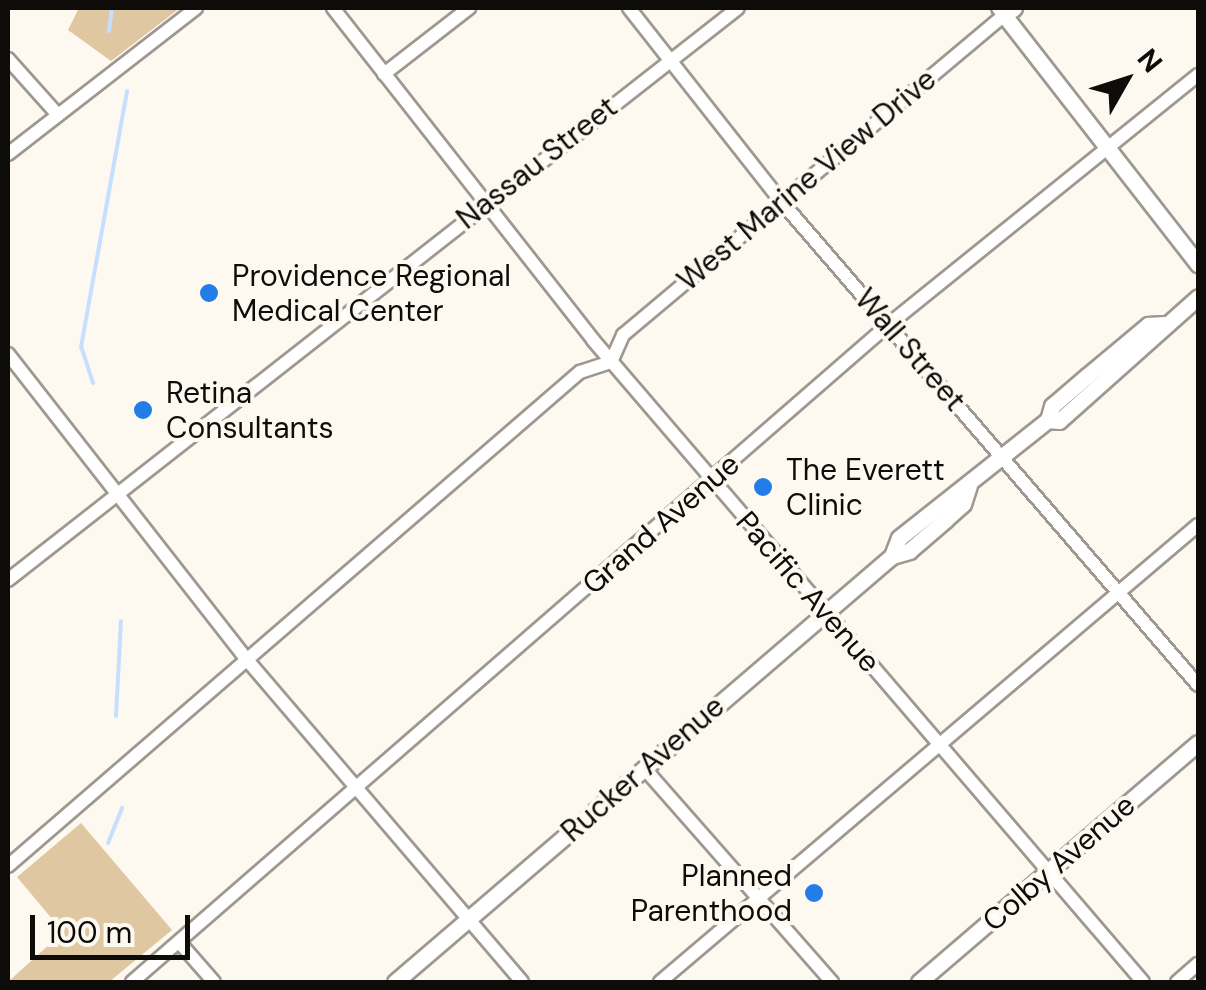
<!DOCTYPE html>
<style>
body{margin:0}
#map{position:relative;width:1206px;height:990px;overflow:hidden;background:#fef9f0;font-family:"DM Sans",sans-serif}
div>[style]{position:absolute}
.green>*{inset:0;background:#dfc7a1}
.stream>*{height:4px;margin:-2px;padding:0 2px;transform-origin:2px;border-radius:2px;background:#c7dfff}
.roads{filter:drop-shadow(2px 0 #9e9890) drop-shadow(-2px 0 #9e9890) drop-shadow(0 2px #9e9890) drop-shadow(0 -2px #9e9890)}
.minor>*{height:12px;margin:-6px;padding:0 6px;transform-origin:6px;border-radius:6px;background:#fff}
.major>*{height:15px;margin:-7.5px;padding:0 7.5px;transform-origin:7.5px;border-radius:7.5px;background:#fff}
.dots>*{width:28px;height:28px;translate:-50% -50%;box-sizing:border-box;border:5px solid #fef9f0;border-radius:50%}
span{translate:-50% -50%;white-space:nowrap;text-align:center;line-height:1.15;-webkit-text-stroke:8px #fef9f0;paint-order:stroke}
.street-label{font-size:30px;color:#0d0c09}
.poi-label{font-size:30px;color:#0d0c09}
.left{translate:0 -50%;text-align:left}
.right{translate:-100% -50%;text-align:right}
.frame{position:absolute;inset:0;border:10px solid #0d0c09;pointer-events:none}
.north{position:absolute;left:1076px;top:30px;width:100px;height:100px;-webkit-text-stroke:8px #fef9f0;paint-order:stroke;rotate:51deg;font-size:28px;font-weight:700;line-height:40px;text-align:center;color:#0d0c09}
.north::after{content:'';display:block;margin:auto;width:35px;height:45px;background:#0d0c09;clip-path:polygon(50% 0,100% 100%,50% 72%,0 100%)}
.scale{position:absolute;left:30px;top:915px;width:160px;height:45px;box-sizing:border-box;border:5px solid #0d0c09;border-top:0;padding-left:12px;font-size:30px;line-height:35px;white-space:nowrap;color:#0d0c09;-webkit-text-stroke:8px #fef9f0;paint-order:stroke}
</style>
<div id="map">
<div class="green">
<i style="clip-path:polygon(79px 8px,180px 8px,111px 61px,68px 30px)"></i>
<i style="clip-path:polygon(81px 823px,172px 930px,109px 982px,8px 982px,63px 932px,17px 877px)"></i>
</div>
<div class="stream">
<i style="left:109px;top:31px;width:23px;rotate:-83deg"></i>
<i style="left:93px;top:383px;width:38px;rotate:-108deg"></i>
<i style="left:81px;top:347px;width:260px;rotate:-79.8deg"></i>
<i style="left:116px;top:716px;width:95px;rotate:-87deg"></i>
<i style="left:108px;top:843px;width:38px;rotate:-68deg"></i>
</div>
<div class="roads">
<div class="minor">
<i style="left:333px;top:8px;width:422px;rotate:51.9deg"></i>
<i style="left:593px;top:340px;width:845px;rotate:49.41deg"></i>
<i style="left:629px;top:8px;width:244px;rotate:51.8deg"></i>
<i style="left:780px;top:200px;width:640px;rotate:49.24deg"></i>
<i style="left:8px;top:59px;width:75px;rotate:48.2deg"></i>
<i style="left:384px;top:74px;width:108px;rotate:-37.8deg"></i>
<i style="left:8px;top:154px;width:238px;rotate:-37.8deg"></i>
<i style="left:8px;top:354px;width:390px;rotate:52deg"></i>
<i style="left:248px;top:661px;width:422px;rotate:49.5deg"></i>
<i style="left:611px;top:362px;width:30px;rotate:-66deg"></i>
<i style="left:623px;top:335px;width:498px;rotate:-40deg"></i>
<i style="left:1004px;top:15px;width:9px;rotate:-131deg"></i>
<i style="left:8px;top:580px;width:927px;rotate:-38.08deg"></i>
<i style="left:644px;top:768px;width:285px;rotate:48.7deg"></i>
<i style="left:8px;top:866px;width:756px;rotate:-40.82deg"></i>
<i style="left:580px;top:372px;width:33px;rotate:-18deg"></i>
<i style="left:179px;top:942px;width:53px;rotate:48.8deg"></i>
<i style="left:132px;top:982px;width:1002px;rotate:-40.99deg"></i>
<i style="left:888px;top:325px;width:398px;rotate:-38.9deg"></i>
<i style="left:660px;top:982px;width:706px;rotate:-40.35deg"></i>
<i style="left:1177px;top:982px;width:28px;rotate:-41deg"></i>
</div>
<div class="major">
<i style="left:1014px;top:8px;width:12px;rotate:145deg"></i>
<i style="left:1004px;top:15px;width:316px;rotate:52.1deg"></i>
<i style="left:1048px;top:420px;width:11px;rotate:5deg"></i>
<i style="left:1059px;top:421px;width:186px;rotate:-41.7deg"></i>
<i style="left:892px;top:556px;width:19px;rotate:-69deg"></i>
<i style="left:899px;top:538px;width:190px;rotate:-38.4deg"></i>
<i style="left:1048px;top:420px;width:15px;rotate:-74deg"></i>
<i style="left:1052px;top:406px;width:46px;rotate:-40.6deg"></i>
<i style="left:1087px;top:376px;width:80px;rotate:-39.9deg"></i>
<i style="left:1148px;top:325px;width:17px;rotate:-3deg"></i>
<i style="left:395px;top:982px;width:655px;rotate:-40.6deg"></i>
<i style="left:892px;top:556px;width:18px;rotate:-16deg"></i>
<i style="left:909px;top:551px;width:48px;rotate:-40.7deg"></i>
<i style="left:945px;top:520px;width:24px;rotate:-42deg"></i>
<i style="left:963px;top:504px;width:19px;rotate:-72deg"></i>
<i style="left:919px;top:982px;width:367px;rotate:-40.6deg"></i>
</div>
</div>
<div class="dots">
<i style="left:209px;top:293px;background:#227de7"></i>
<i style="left:143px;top:410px;background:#227de7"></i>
<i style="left:763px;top:487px;background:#227de7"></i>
<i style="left:814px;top:893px;background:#227de7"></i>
</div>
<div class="street-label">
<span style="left:537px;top:163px;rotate:-38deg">Nassau Street</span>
<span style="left:807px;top:180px;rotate:-40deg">West Marine View Drive</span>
<span style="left:910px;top:350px;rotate:49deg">Wall Street</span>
<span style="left:661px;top:524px;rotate:-41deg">Grand Avenue</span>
<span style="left:808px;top:592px;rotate:49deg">Pacific Avenue</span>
<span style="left:643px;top:769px;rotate:-41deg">Rucker Avenue</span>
<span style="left:1059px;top:863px;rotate:-41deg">Colby Avenue</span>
</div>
<div class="poi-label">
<span class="left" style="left:232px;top:293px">Providence Regional<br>Medical Center</span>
<span class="left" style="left:166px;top:410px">Retina<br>Consultants</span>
<span class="left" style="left:786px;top:487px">The Everett<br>Clinic</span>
<span class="right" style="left:792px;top:893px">Planned<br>Parenthood</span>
</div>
<div class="frame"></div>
<div class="north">N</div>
<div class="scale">100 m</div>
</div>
